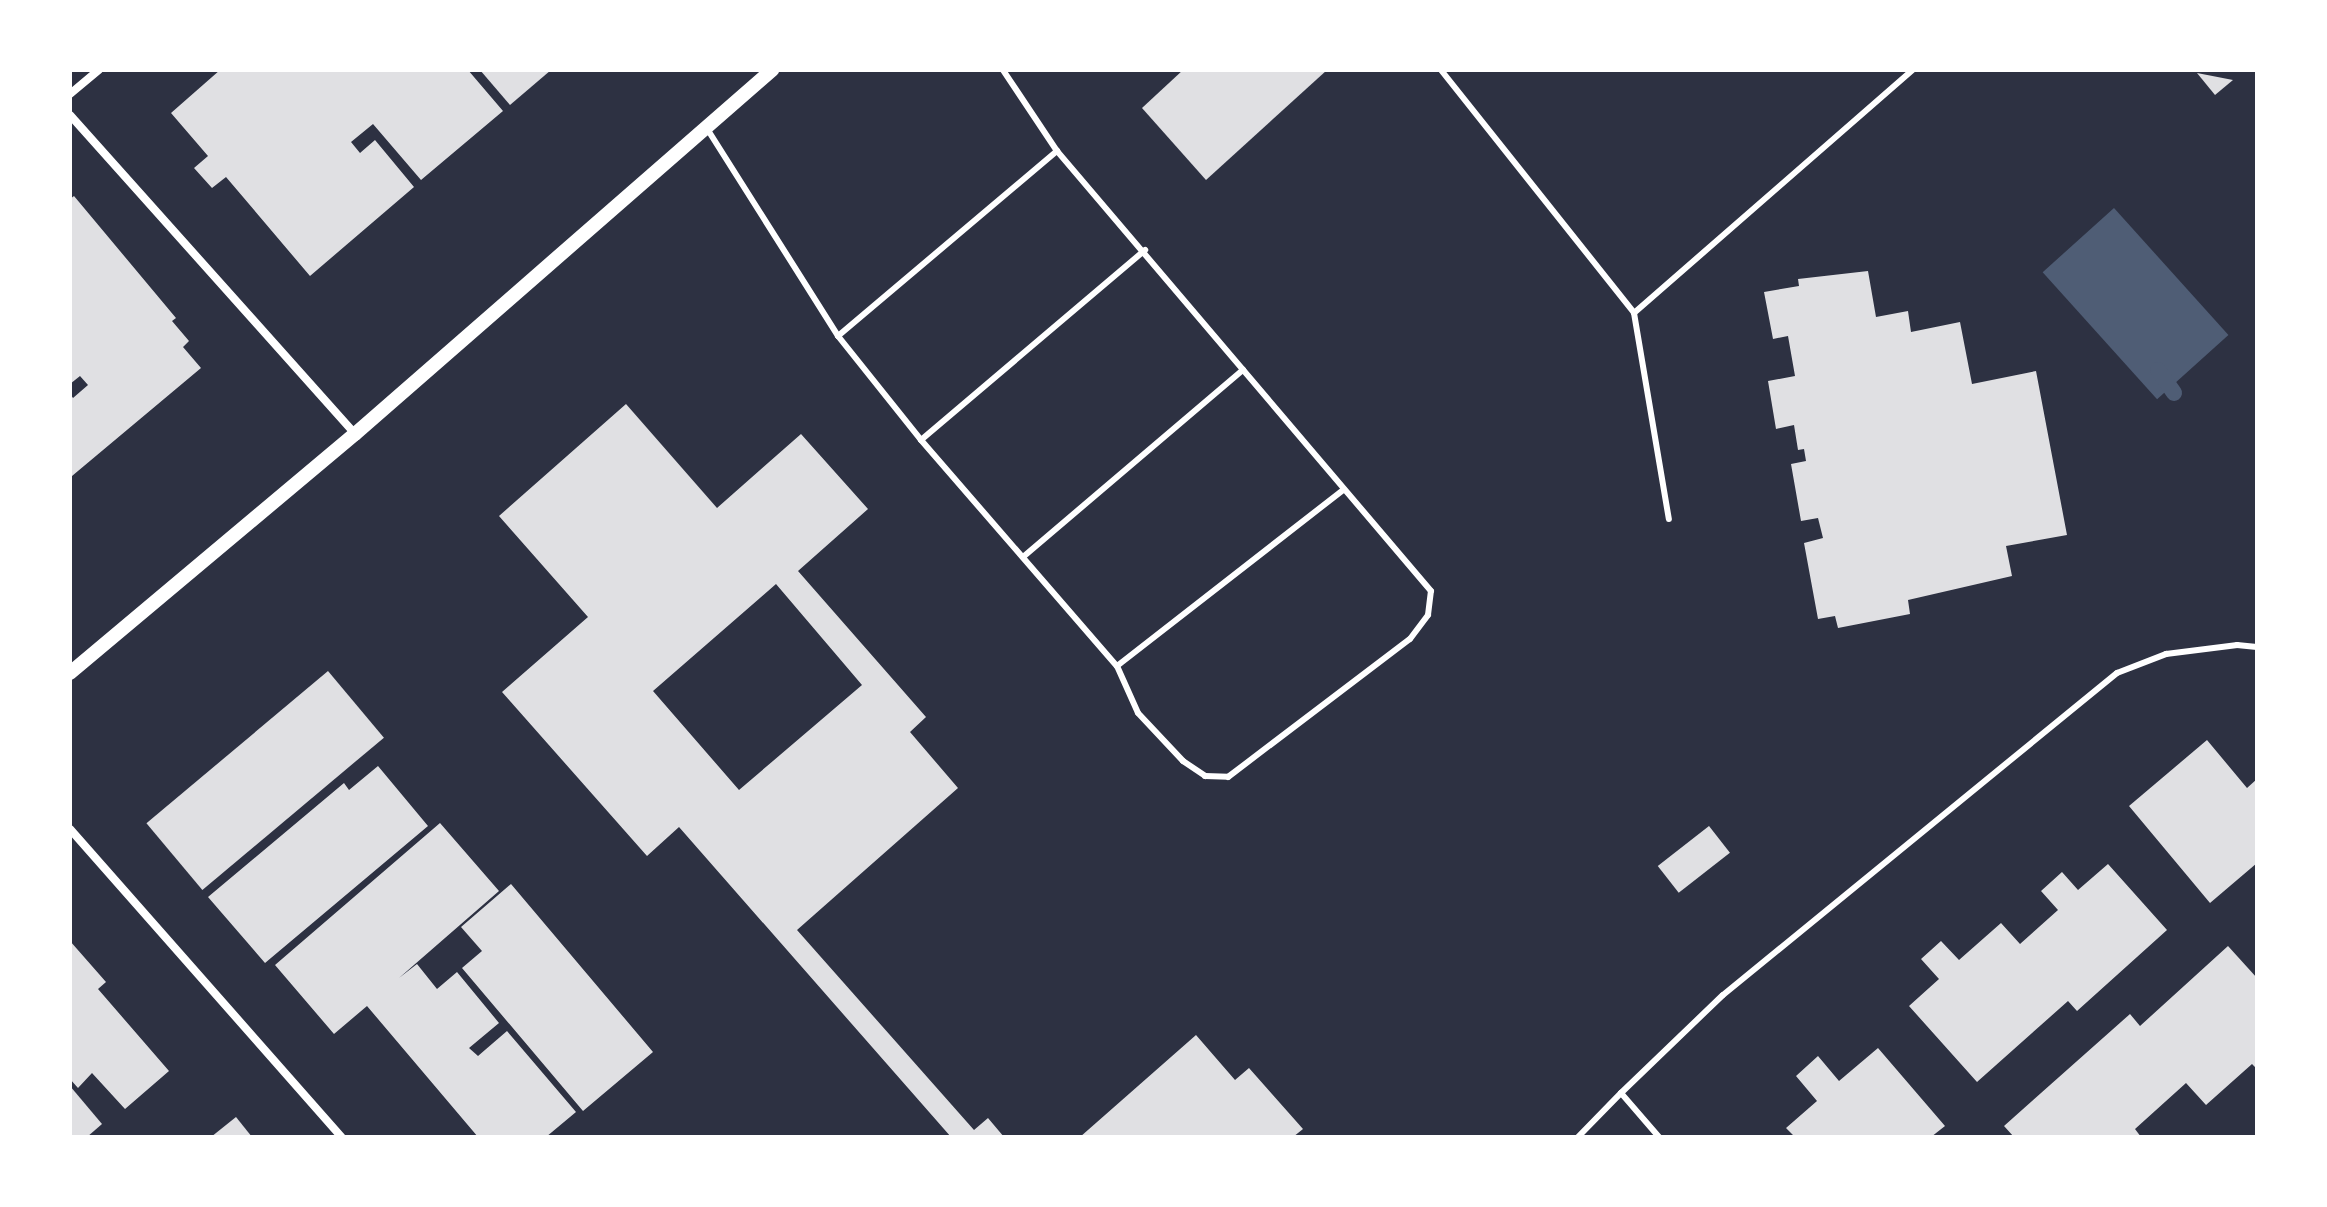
<!DOCTYPE html>
<style>
body{margin:0}
#map{position:relative;width:2327px;height:1207px;overflow:hidden;background:#2d3142;font-family:"Varela Round",sans-serif}
div>[style]{position:absolute}
.water>*{inset:0;background:#4f5d75;transform-origin:0 0}
.stream>*{height:16px;margin:-8px;padding:0 8px;transform-origin:8px;border-radius:8px;background:#4f5d75}
.building>*{inset:0;background:#e0e0e3;transform-origin:0 0}
.service>*{height:6px;margin:-3px;padding:0 3px;transform-origin:3px;border-radius:3px;background:#fff}
.minor>*{height:8px;margin:-4px;padding:0 4px;transform-origin:4px;border-radius:4px;background:#fff}
.tertiary>*{height:14px;margin:-7px;padding:0 7px;transform-origin:7px;border-radius:7px;background:#fff}
span{translate:-50% -50%;white-space:nowrap;text-align:center;line-height:1.15;-webkit-text-stroke:8px #fff;paint-order:stroke}
.frame{position:absolute;inset:0;border:72px solid #fff;pointer-events:none}
</style>
<div id="map">
<div class="water">
<i style="left:2114px;top:208px;width:171px;height:96px;rotate:48deg"></i>
</div>
<div class="stream">
<i style="left:2158px;top:370px;width:28px;rotate:55deg"></i>
</div>
<div class="building">
<i style="clip-path:polygon(220px 70px,468px 70px,503px 111px,421px 180px,373px 124px,351px 142px,360px 153px,375px 140px,414px 187px,310px 276px,226px 177px,212px 188px,194px 168px,208px 156px,171px 113px)"></i>
<i style="clip-path:polygon(480px 70px,551px 70px,510px 105px)"></i>
<i style="clip-path:polygon(1183px 70px,1327px 70px,1206px 180px,1142px 108px)"></i>
<i style="clip-path:polygon(2197px 73px,2233px 80px,2215px 95px)"></i>
<i style="clip-path:polygon(74px 196px,176px 318px,172px 321px,189px 341px,183px 347px,201px 368px,72px 476px,70px 394px,73px 398px,88px 385px,80px 376px,70px 384px,70px 199px)"></i>
<i style="clip-path:polygon(1868px 271px,1876px 317px,1908px 311px,1911px 332px,1960px 322px,1972px 384px,2036px 371px,2067px 535px,2006px 546px,2012px 576px,1908px 600px,1910px 614px,1838px 628px,1835px 616px,1818px 619px,1804px 543px,1823px 538px,1818px 518px,1801px 521px,1791px 464px,1806px 461px,1804px 449px,1798px 450px,1794px 425px,1776px 429px,1768px 381px,1795px 376px,1788px 336px,1773px 339px,1764px 292px,1799px 286px,1798px 279px)"></i>
<i style="clip-path:polygon(evenodd,626px 404px,717px 508px,801px 434px,868px 509px,798px 571px,926px 717px,910px 732px,958px 788px,797px 930px,974px 1130px,988px 1118px,1004px 1137px,951px 1137px,679px 827px,647px 856px,502px 692px,588px 617px,499px 516px,626px 404px,776px 584px,862px 685px,739px 790px,653px 691px,776px 584px)"></i>
<i style="left:328px;top:671px;width:87px;height:237px;rotate:50deg"></i>
<i style="clip-path:polygon(2207px 740px,2247px 788px,2257px 779px,2257px 863px,2210px 903px,2129px 806px)"></i>
<i style="clip-path:polygon(378px 766px,428px 826px,265px 963px,208px 897px,344px 783px,349px 790px)"></i>
<i style="clip-path:polygon(440px 823px,499px 891px,399px 978px,417px 964px,437px 989px,457px 972px,499px 1023px,469px 1048px,478px 1056px,507px 1031px,576px 1112px,546px 1137px,478px 1137px,367px 1006px,334px 1034px,275px 965px)"></i>
<i style="left:1709px;top:826px;width:34px;height:65px;rotate:52deg"></i>
<i style="clip-path:polygon(2108px 864px,2167px 930px,2077px 1011px,2068px 1001px,1977px 1082px,1909px 1006px,1939px 979px,1921px 959px,1941px 941px,1959px 960px,2001px 923px,2020px 944px,2058px 910px,2041px 891px,2062px 872px,2078px 890px)"></i>
<i style="clip-path:polygon(511px 884px,653px 1052px,583px 1111px,462px 968px,482px 951px,461px 927px)"></i>
<i style="clip-path:polygon(70px 941px,106px 982px,98px 989px,169px 1071px,125px 1109px,92px 1073px,78px 1088px,70px 1079px)"></i>
<i style="clip-path:polygon(2228px 946px,2257px 978px,2257px 1069px,2252px 1064px,2206px 1105px,2186px 1083px,2135px 1129px,2141px 1137px,2014px 1137px,2004px 1126px,2130px 1014px,2140px 1026px)"></i>
<i style="clip-path:polygon(1196px 1035px,1235px 1080px,1249px 1068px,1303px 1129px,1293px 1137px,1080px 1137px)"></i>
<i style="clip-path:polygon(1878px 1048px,1945px 1126px,1931px 1137px,1795px 1137px,1786px 1128px,1817px 1101px,1796px 1076px,1818px 1056px,1839px 1081px)"></i>
<i style="clip-path:polygon(70px 1086px,102px 1124px,87px 1137px,70px 1137px)"></i>
<i style="clip-path:polygon(236px 1117px,252px 1137px,211px 1137px)"></i>
</div>
<div class="service">
<i style="left:1441px;top:70px;width:310px;rotate:51.5deg"></i>
<i style="left:1634px;top:313px;width:209px;rotate:80.4deg"></i>
<i style="left:706px;top:127px;width:247px;rotate:57.7deg"></i>
<i style="left:838px;top:336px;width:133px;rotate:51.4deg"></i>
<i style="left:921px;top:440px;width:299px;rotate:49.1deg"></i>
<i style="left:1117px;top:666px;width:51px;rotate:65.9deg"></i>
<i style="left:1138px;top:713px;width:66px;rotate:46.8deg"></i>
<i style="left:1183px;top:761px;width:27px;rotate:34deg"></i>
<i style="left:1205px;top:776px;width:23px;rotate:2deg"></i>
<i style="left:1228px;top:777px;width:228px;rotate:-37.2deg"></i>
<i style="left:1410px;top:639px;width:30px;rotate:-53deg"></i>
<i style="left:1428px;top:615px;width:24px;rotate:-83deg"></i>
<i style="left:1431px;top:591px;width:577px;rotate:-130.36deg"></i>
<i style="left:1057px;top:151px;width:97px;rotate:-123.7deg"></i>
<i style="left:1634px;top:313px;width:370px;rotate:-41.1deg"></i>
<i style="left:838px;top:336px;width:287px;rotate:-40.2deg"></i>
<i style="left:921px;top:440px;width:294px;rotate:-40.3deg"></i>
<i style="left:1023px;top:557px;width:289px;rotate:-40.4deg"></i>
<i style="left:1117px;top:666px;width:286px;rotate:-37.9deg"></i>
<i style="left:1578px;top:1137px;width:62px;rotate:-45.7deg"></i>
<i style="left:1659px;top:1137px;width:58px;rotate:-130.8deg"></i>
<i style="left:1621px;top:1093px;width:141px;rotate:-43.9deg"></i>
<i style="left:1723px;top:995px;width:509px;rotate:-39.26deg"></i>
<i style="left:2117px;top:673px;width:53px;rotate:-21.2deg"></i>
<i style="left:2166px;top:654px;width:72px;rotate:-7.2deg"></i>
<i style="left:2237px;top:645px;width:20px;rotate:6deg"></i>
</div>
<div class="minor">
<i style="left:70px;top:94px;width:38px;rotate:-40deg"></i>
<i style="left:70px;top:115px;width:428px;rotate:48.2deg"></i>
<i style="left:70px;top:829px;width:411px;rotate:48.6deg"></i>
</div>
<div class="tertiary">
<i style="left:70px;top:673px;width:372px;rotate:-40deg"></i>
<i style="left:355px;top:434px;width:554px;rotate:-41.12deg"></i>
</div>
<div class="frame"></div>
</div>
